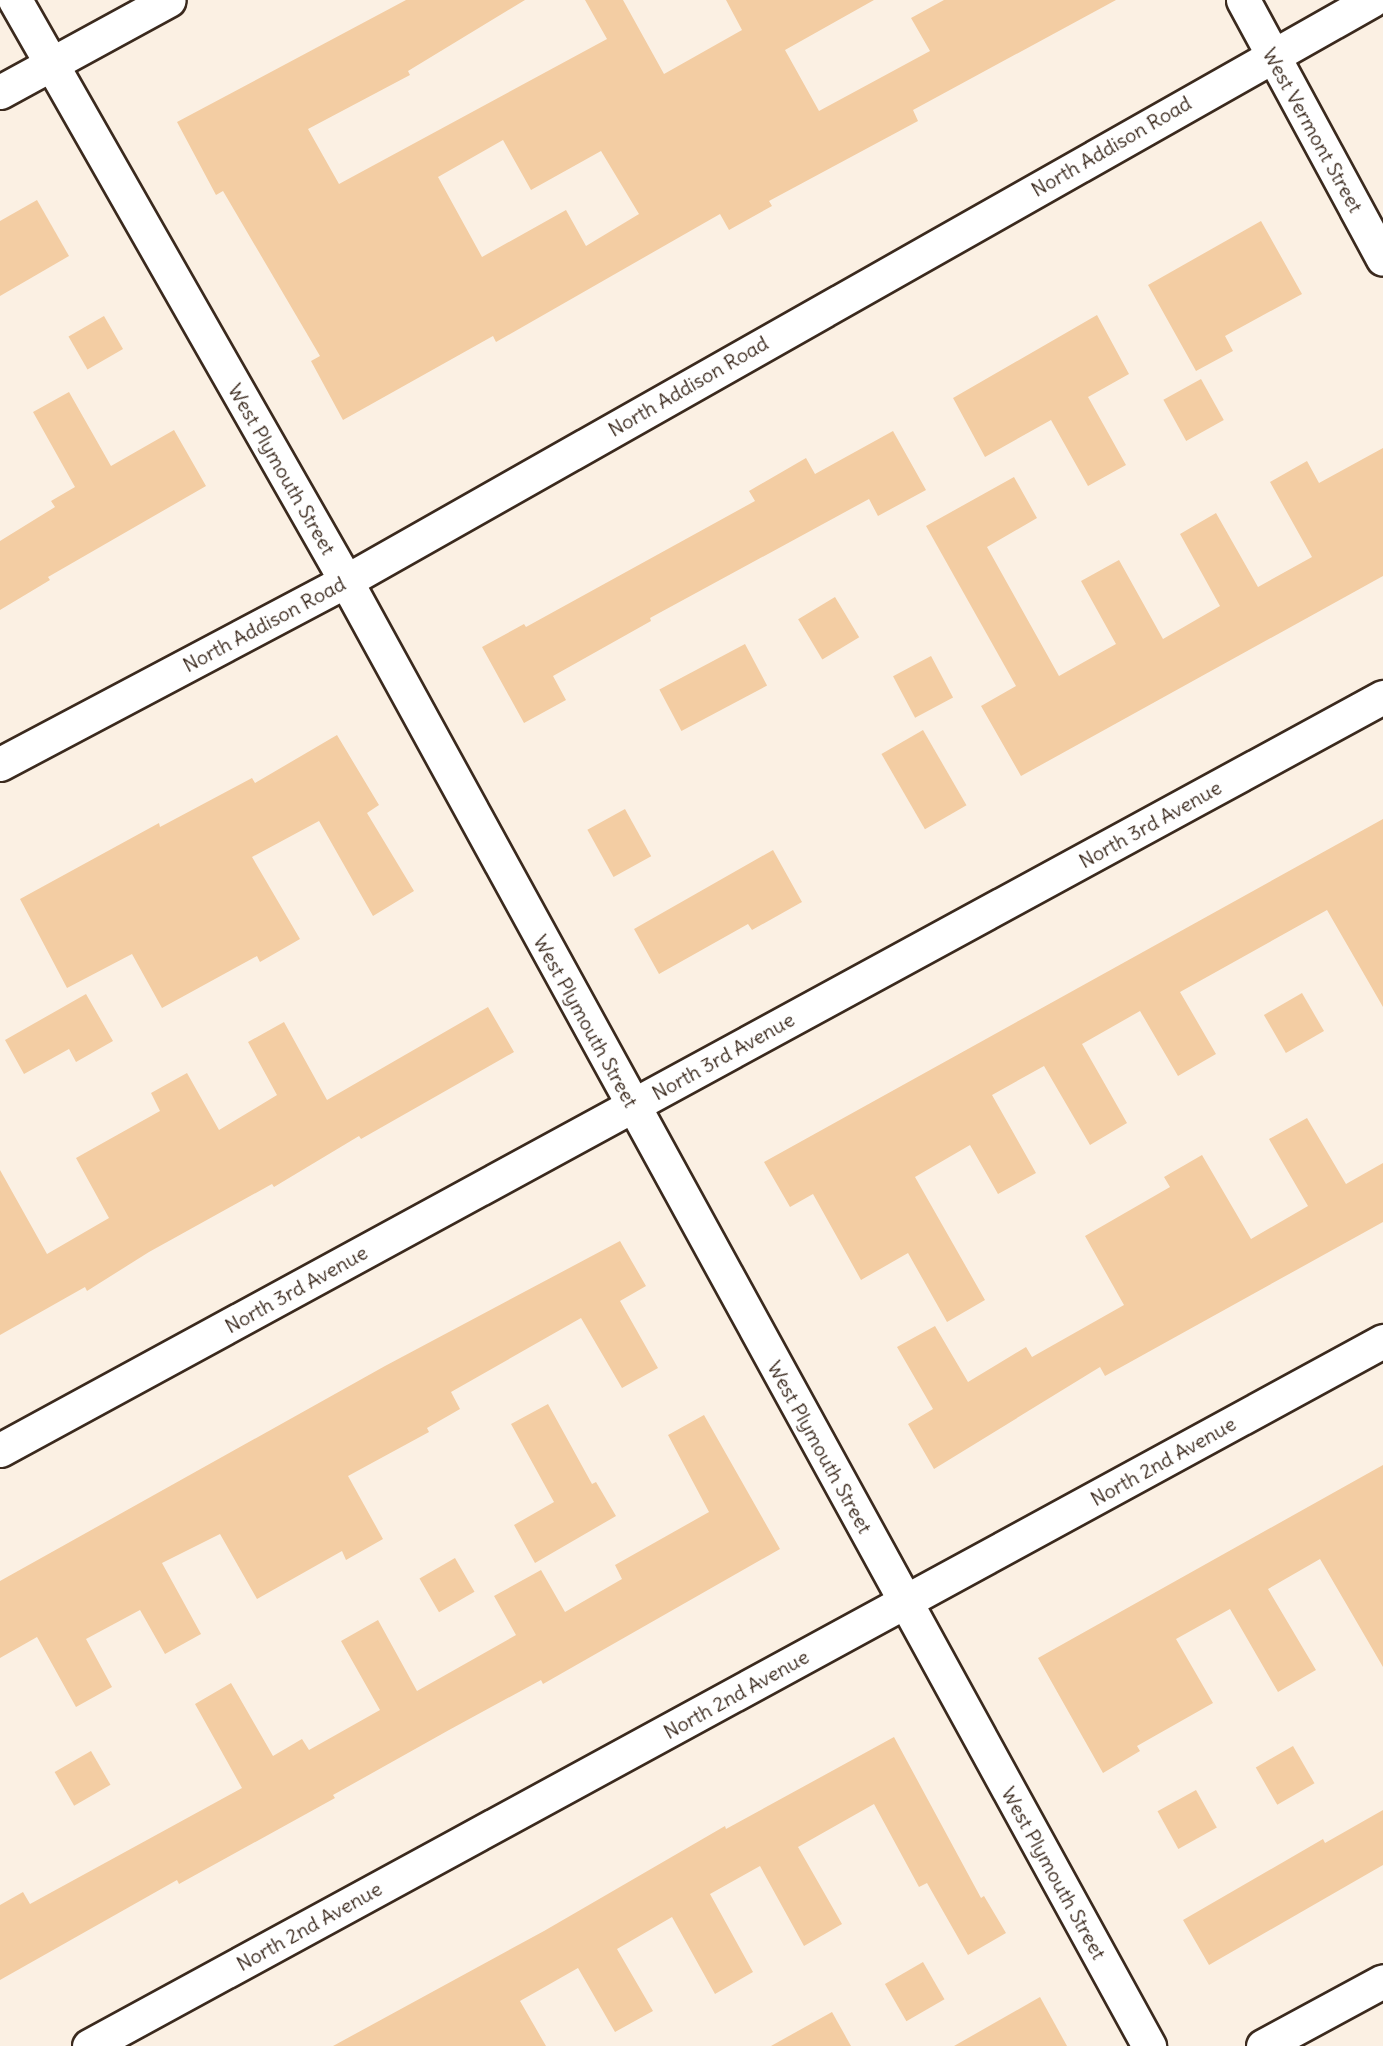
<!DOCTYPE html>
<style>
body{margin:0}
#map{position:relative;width:1383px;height:2046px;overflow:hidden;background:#fbf0e3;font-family:Delius,sans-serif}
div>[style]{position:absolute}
.building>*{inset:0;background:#f3cda3;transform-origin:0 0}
.roads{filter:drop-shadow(2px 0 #3b2a1e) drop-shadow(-2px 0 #3b2a1e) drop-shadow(0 2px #3b2a1e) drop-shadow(0 -2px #3b2a1e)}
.street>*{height:33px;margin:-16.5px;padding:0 16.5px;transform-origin:16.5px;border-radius:16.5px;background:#fff}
.secondary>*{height:33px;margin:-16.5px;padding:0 16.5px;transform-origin:16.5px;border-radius:16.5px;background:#fff}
span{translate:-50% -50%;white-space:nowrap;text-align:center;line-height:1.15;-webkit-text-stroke:4.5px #fff;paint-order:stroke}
.street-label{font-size:20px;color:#3b2a1e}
</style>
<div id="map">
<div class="building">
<i style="clip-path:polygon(evenodd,406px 0,525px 0,408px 71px,410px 75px,308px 129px,339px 184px,607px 39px,585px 0,623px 0,664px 74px,742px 30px,726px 0,874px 0,785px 50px,819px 111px,930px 51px,911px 18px,944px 0,1116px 0,913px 110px,918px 121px,769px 201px,772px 206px,729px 230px,720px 214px,496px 342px,493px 336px,343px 420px,311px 361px,320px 356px,223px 191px,216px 195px,177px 122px,406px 0,503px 140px,531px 190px,601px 151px,639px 214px,586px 246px,566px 210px,482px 257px,438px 177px,503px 140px)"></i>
<i style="clip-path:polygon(37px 200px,69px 256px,0 296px,0 221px)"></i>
<i style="clip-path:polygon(1261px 221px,1302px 294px,1225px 336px,1233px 351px,1196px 371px,1148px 285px)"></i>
<i style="clip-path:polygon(1097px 315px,1129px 374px,1088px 397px,1126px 465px,1088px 486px,1051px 420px,985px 457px,953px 398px)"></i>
<i style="left:104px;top:316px;width:38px;height:41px;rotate:60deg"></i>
<i style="left:1201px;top:379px;width:47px;height:43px;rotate:61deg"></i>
<i style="clip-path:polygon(69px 392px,111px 466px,174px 430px,206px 486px,48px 577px,50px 580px,0 610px,0 541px,55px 507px,51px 501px,75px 487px,33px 412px)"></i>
<i style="clip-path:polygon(893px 431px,926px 490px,878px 516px,869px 499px,650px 618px,651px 621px,553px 676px,566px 700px,524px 723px,482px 647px,524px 624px,526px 627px,755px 501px,749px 491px,806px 458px,815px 474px)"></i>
<i style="clip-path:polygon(1383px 448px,1383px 576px,1021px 776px,981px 706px,1016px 686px,926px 526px,1014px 477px,1037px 518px,987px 547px,1059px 676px,1116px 644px,1081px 581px,1119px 560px,1163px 639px,1220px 606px,1180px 534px,1216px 513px,1258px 587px,1312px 557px,1270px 482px,1307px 461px,1319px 483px)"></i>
<i style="left:835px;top:597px;width:47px;height:43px;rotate:59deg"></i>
<i style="left:745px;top:644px;width:47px;height:97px;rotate:62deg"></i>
<i style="left:931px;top:656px;width:47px;height:43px;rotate:62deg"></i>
<i style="left:923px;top:730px;width:87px;height:48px;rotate:60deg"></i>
<i style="clip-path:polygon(337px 735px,379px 805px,367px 813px,414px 891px,373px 916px,319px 821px,252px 857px,300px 939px,260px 962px,257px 956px,162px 1008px,132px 954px,67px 988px,20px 899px,159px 823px,160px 827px,252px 778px,255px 783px)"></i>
<i style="left:625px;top:809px;width:54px;height:43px;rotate:61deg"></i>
<i style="clip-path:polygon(1383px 819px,1383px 1007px,1327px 910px,1180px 992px,1216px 1054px,1178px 1076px,1140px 1011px,1082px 1044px,1127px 1123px,1090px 1145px,1044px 1066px,992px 1095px,1036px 1173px,998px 1194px,970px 1145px,915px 1177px,985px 1300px,947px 1322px,908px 1253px,861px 1280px,813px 1194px,790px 1207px,764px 1162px)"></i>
<i style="clip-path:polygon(773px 850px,802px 902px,752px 930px,748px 924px,659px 974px,634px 929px)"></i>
<i style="left:1302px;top:993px;width:44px;height:44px;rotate:60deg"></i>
<i style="clip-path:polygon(86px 994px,113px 1041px,76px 1062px,69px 1049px,24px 1074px,5px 1040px)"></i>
<i style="clip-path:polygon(488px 1007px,514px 1052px,361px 1139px,359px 1136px,274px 1187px,272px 1184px,149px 1252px,87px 1291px,85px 1287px,0 1335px,0 1170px,47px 1254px,109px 1218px,76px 1158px,160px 1111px,151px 1093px,187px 1073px,219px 1130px,277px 1095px,248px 1042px,284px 1022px,327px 1100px)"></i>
<i style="clip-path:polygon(1307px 1118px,1346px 1184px,1383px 1163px,1383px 1222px,1105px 1376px,1100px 1367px,934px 1469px,908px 1424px,933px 1409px,897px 1347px,935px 1326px,968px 1382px,1026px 1347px,1032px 1357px,1124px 1305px,1085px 1236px,1170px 1187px,1164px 1177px,1202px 1155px,1251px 1239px,1308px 1206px,1269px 1139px)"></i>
<i style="clip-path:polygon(620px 1241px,646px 1286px,620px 1301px,658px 1368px,622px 1388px,581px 1318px,451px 1392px,460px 1409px,427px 1428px,429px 1432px,348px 1476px,383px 1539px,346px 1560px,342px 1551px,257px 1599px,220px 1534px,162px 1563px,201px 1634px,165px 1654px,140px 1610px,86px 1639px,112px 1687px,76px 1707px,37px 1637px,0 1658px,0 1581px,385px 1366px)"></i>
<i style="clip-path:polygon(548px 1404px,592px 1484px,596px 1482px,616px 1516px,535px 1563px,514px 1525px,554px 1502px,511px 1424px)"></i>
<i style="clip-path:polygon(704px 1415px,780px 1549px,543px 1684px,541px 1680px,449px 1730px,333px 1795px,335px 1798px,179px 1884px,177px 1880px,0 1980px,0 1905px,23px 1892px,30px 1904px,242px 1788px,195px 1704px,231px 1683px,273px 1756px,302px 1739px,309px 1750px,380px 1710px,341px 1641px,378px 1620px,417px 1691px,516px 1635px,494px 1596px,541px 1570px,565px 1612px,622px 1579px,615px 1565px,709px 1512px,668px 1435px)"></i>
<i style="clip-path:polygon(1383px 1465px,1383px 1667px,1320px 1559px,1268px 1589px,1316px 1670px,1278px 1692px,1230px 1609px,1176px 1639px,1213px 1703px,1137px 1746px,1140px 1751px,1103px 1773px,1038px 1658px)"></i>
<i style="left:455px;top:1558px;width:39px;height:41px;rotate:60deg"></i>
<i style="clip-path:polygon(894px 1737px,981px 1898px,984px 1896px,1006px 1933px,968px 1955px,927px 1883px,919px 1887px,874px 1804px,798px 1847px,842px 1924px,804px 1946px,760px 1866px,710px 1894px,753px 1972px,715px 1994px,672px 1917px,617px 1949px,653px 2011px,615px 2032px,578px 1968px,520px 2001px,546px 2046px,333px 2046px,544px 1931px,725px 1826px,726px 1829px)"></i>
<i style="left:1293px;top:1746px;width:43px;height:43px;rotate:60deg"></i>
<i style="left:91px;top:1751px;width:39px;height:42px;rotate:60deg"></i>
<i style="left:1196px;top:1790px;width:43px;height:44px;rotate:61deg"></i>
<i style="clip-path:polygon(1383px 1810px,1383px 1865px,1209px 1965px,1183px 1920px,1323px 1839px,1325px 1843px)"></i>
<i style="left:923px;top:1962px;width:43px;height:44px;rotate:60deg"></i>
<i style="clip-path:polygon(1040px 1997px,1067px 2046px,954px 2046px)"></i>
<i style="clip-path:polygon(832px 2012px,851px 2046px,771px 2046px)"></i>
</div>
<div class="roads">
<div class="street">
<i style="left:15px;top:0;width:669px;rotate:60.33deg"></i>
<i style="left:346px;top:581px;width:1671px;rotate:61.27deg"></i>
<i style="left:1243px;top:0;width:294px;rotate:61.6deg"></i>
<i style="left:0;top:92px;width:192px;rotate:-28.6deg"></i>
<i style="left:0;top:1450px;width:1575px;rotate:-28.57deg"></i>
<i style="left:89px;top:2046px;width:1474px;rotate:-28.58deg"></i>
<i style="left:1263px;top:2046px;width:136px;rotate:-28.4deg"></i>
</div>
<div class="secondary">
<i style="left:0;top:764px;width:391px;rotate:-27.9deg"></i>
<i style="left:346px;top:581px;width:1179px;rotate:-29.52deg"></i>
</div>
</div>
<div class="street-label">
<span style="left:1313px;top:130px;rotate:61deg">West Vermont Street</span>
<span style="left:1111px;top:146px;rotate:-30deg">North Addison Road</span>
<span style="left:688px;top:386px;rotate:-30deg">North Addison Road</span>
<span style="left:282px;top:469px;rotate:60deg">West Plymouth Street</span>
<span style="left:264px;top:624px;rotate:-28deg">North Addison Road</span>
<span style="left:1150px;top:824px;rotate:-29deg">North 3rd Avenue</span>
<span style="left:586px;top:1021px;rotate:61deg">West Plymouth Street</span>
<span style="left:723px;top:1056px;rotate:-29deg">North 3rd Avenue</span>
<span style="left:296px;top:1289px;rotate:-29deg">North 3rd Avenue</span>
<span style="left:820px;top:1447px;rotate:61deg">West Plymouth Street</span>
<span style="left:1163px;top:1461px;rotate:-29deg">North 2nd Avenue</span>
<span style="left:736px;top:1694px;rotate:-29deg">North 2nd Avenue</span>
<span style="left:1054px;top:1873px;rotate:61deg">West Plymouth Street</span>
<span style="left:309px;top:1926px;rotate:-29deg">North 2nd Avenue</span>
</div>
</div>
